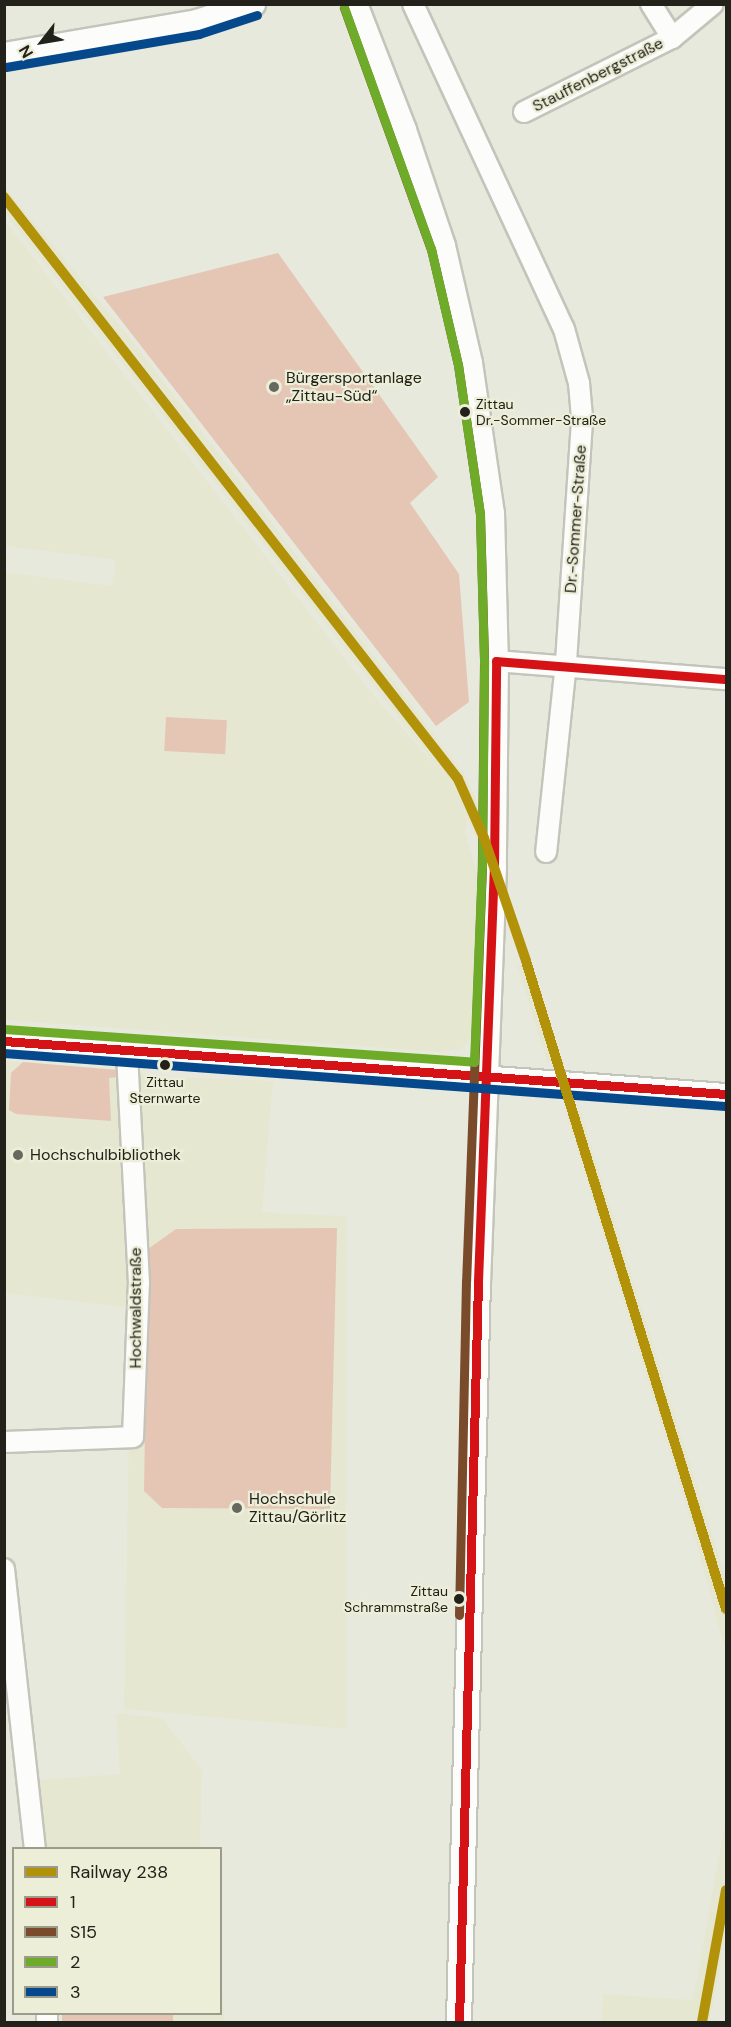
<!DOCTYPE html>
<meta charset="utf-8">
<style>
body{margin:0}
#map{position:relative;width:731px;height:2027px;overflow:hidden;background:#e8e9dd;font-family:"DM Sans",sans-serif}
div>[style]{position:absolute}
.built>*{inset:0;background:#e6e7d1;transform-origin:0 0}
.green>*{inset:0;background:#e5c6b5;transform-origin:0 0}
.roads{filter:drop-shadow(2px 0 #c3c4ba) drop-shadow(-2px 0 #c3c4ba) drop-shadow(0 2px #c3c4ba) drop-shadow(0 -2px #c3c4ba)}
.minor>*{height:20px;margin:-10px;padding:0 10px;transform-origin:10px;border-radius:10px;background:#fcfcfa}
.major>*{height:24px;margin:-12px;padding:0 12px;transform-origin:12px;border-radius:12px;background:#fcfcfa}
.bus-1>*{height:9px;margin:-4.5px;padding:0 4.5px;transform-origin:4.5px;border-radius:4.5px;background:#d51317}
.bus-2>*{height:9px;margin:-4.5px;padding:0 4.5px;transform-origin:4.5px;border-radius:4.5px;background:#7a4b2a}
.bus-3>*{height:9px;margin:-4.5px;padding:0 4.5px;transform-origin:4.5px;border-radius:4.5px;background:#6eab28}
.bus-4>*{height:9px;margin:-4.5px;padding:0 4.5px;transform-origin:4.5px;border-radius:4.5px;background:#05498c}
.rail-1>*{height:10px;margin:-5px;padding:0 5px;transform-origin:5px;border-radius:5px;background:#b29209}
.dots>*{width:16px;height:16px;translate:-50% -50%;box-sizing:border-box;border:3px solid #eceed8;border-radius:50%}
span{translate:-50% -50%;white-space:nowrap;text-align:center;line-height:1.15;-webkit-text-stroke:4.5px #eceed8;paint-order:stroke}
.bus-label{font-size:14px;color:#22221a}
.left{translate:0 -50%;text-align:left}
.right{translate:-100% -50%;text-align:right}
.street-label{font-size:16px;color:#22221a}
.poi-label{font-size:16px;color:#22221a}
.frame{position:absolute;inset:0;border:6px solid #22221a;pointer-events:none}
.legend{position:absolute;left:12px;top:1847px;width:210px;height:168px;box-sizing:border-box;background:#eceed8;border:2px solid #9b9c8c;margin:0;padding:8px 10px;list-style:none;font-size:18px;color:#22221a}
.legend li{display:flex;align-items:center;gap:12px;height:30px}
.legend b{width:30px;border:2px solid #9b9c8c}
.north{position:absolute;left:12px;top:12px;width:60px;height:60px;-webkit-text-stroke:4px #eceed8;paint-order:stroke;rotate:239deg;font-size:16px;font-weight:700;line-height:24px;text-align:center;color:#22221a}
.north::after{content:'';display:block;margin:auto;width:21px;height:27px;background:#22221a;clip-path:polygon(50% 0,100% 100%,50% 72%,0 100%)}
</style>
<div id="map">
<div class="built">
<i style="clip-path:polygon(5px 187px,134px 343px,465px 775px,485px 819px,482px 848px,467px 818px,465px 833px,479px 880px,472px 1026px,469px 1041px,461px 1049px,440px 1052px,5px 1020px,4px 572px,112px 586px,116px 560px,5px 546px,5px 221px,374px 696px,442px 773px,5px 213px)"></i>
<i style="clip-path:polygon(509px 903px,527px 952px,519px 959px,507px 922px)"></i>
<i style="left:530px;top:962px;width:101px;height:13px;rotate:73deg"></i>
<i style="clip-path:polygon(4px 1061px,136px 1071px,148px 1076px,273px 1081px,262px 1212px,346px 1216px,346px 1729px,124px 1709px,131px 1308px,5px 1293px)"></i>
<i style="clip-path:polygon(580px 1109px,726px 1579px,726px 1652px,687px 1509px,565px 1110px)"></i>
<i style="clip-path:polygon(116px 1713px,162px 1718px,202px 1770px,200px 1848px,45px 1848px,36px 1780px,120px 1774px)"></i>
<i style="clip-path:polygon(726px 1817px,726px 1939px,709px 2022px,601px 2022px,603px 1994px,693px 2000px)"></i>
<i style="clip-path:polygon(221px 1974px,225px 2022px,173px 2022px,173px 2014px,220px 2014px)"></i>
</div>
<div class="green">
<i style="clip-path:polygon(278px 253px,438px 477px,410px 503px,459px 574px,469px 702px,436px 726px,103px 297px)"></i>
<i style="left:166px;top:717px;width:61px;height:34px;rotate:3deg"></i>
<i style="clip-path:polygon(23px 1062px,118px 1070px,119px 1077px,109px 1078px,111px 1121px,16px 1114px,9px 1110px,11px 1073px)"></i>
<i style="clip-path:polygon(337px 1228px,330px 1509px,162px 1508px,144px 1491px,148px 1249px,176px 1229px)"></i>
<i style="left:62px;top:2014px;width:111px;height:8px"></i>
</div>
<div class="roads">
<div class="minor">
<i style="left:413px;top:4px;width:358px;rotate:65.1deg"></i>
<i style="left:564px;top:329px;width:56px;rotate:74.5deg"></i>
<i style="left:579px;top:383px;width:38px;rotate:85deg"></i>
<i style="left:582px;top:421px;width:243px;rotate:93.8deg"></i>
<i style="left:566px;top:663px;width:190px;rotate:96deg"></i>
<i style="left:651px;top:4px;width:40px;rotate:58deg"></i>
<i style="left:524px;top:112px;width:165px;rotate:-26.6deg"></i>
<i style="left:672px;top:38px;width:53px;rotate:-39.7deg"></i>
<i style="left:496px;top:661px;width:231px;rotate:4.5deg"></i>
<i style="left:4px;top:1041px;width:724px;rotate:4.2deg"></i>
<i style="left:4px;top:1442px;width:129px;rotate:-2.2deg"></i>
<i style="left:133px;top:1437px;width:154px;rotate:-87.8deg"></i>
<i style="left:139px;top:1283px;width:232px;rotate:-93deg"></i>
<i style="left:4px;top:1569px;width:281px;rotate:83.7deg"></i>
<i style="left:47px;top:2014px;width:8px;rotate:90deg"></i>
</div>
<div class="major">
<i style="left:355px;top:4px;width:135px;rotate:68.7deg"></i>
<i style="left:404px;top:130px;width:122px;rotate:71.4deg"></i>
<i style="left:443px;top:246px;width:120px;rotate:77deg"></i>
<i style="left:470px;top:363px;width:152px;rotate:81.7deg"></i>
<i style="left:492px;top:513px;width:148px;rotate:88.5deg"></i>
<i style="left:496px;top:661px;width:206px;rotate:90.6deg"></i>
<i style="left:494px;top:867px;width:414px;rotate:92.2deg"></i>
<i style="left:478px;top:1281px;width:741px;rotate:91.47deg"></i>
<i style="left:4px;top:55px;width:196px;rotate:-9.7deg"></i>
<i style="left:197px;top:22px;width:59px;rotate:-17.8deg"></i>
</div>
</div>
<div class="bus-1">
<i style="left:4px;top:1041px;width:724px;rotate:4.2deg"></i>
<i style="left:459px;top:2022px;width:741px;rotate:-88.53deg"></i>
<i style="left:478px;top:1281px;width:414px;rotate:-87.8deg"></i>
<i style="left:494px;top:867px;width:206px;rotate:-89.4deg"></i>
<i style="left:496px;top:661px;width:231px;rotate:4.5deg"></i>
</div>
<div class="bus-2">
<i style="left:344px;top:8px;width:256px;rotate:70.2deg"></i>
<i style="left:431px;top:249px;width:119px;rotate:76.9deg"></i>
<i style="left:458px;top:365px;width:151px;rotate:81.6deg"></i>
<i style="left:480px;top:514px;width:147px;rotate:88.4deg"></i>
<i style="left:484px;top:661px;width:206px;rotate:90.6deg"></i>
<i style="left:482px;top:867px;width:414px;rotate:92.2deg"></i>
<i style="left:466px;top:1281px;width:334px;rotate:91.2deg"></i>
</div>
<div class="bus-3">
<i style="left:5px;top:1029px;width:470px;rotate:4deg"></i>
<i style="left:474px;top:1062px;width:195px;rotate:-87.7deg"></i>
<i style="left:482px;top:867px;width:206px;rotate:-89.4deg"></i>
<i style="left:484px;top:661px;width:147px;rotate:-91.6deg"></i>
<i style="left:480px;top:514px;width:151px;rotate:-98.4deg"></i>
<i style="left:458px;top:365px;width:119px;rotate:-103.1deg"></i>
<i style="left:431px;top:249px;width:256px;rotate:-109.8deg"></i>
</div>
<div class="bus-4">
<i style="left:6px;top:67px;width:196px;rotate:-9.7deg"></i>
<i style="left:199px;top:34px;width:61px;rotate:-18.1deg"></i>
<i style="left:4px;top:1053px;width:723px;rotate:4.2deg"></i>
</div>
<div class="rail-1">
<i style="left:4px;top:197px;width:738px;rotate:52.04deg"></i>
<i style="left:458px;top:779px;width:64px;rotate:66.2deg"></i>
<i style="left:484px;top:838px;width:130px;rotate:71.1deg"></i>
<i style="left:526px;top:961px;width:678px;rotate:72.85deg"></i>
<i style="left:702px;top:2022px;width:134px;rotate:-79.7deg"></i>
</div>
<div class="dots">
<i style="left:274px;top:387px;background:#67685e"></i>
<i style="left:465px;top:412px;background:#22221a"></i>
<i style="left:165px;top:1065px;background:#22221a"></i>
<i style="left:18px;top:1155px;background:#67685e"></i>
<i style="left:237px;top:1508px;background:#67685e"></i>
<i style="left:459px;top:1599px;background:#22221a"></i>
</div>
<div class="bus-label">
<span class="left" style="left:476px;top:412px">Zittau<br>Dr.-Sommer-Straße</span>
<span style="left:165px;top:1090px">Zittau<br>Sternwarte</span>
<span class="right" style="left:448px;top:1599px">Zittau<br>Schrammstraße</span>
</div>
<div class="street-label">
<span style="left:598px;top:75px;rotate:-27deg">Stauffenbergstraße</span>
<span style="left:576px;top:519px;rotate:-86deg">Dr.-Sommer-Straße</span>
<span style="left:136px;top:1308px;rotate:-90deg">Hochwaldstraße</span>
</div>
<div class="poi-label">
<span class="left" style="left:286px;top:387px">Bürgersportanlage<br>„Zittau-Süd“</span>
<span class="left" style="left:30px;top:1155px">Hochschulbibliothek</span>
<span class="left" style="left:249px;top:1508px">Hochschule<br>Zittau/Görlitz</span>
</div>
<div class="frame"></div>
<ul class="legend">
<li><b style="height:8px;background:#b29209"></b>Railway 238</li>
<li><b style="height:8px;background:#d51317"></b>1</li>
<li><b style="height:8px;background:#7a4b2a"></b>S15</li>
<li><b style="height:8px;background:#6eab28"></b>2</li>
<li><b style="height:8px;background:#05498c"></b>3</li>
</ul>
<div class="north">N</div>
</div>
